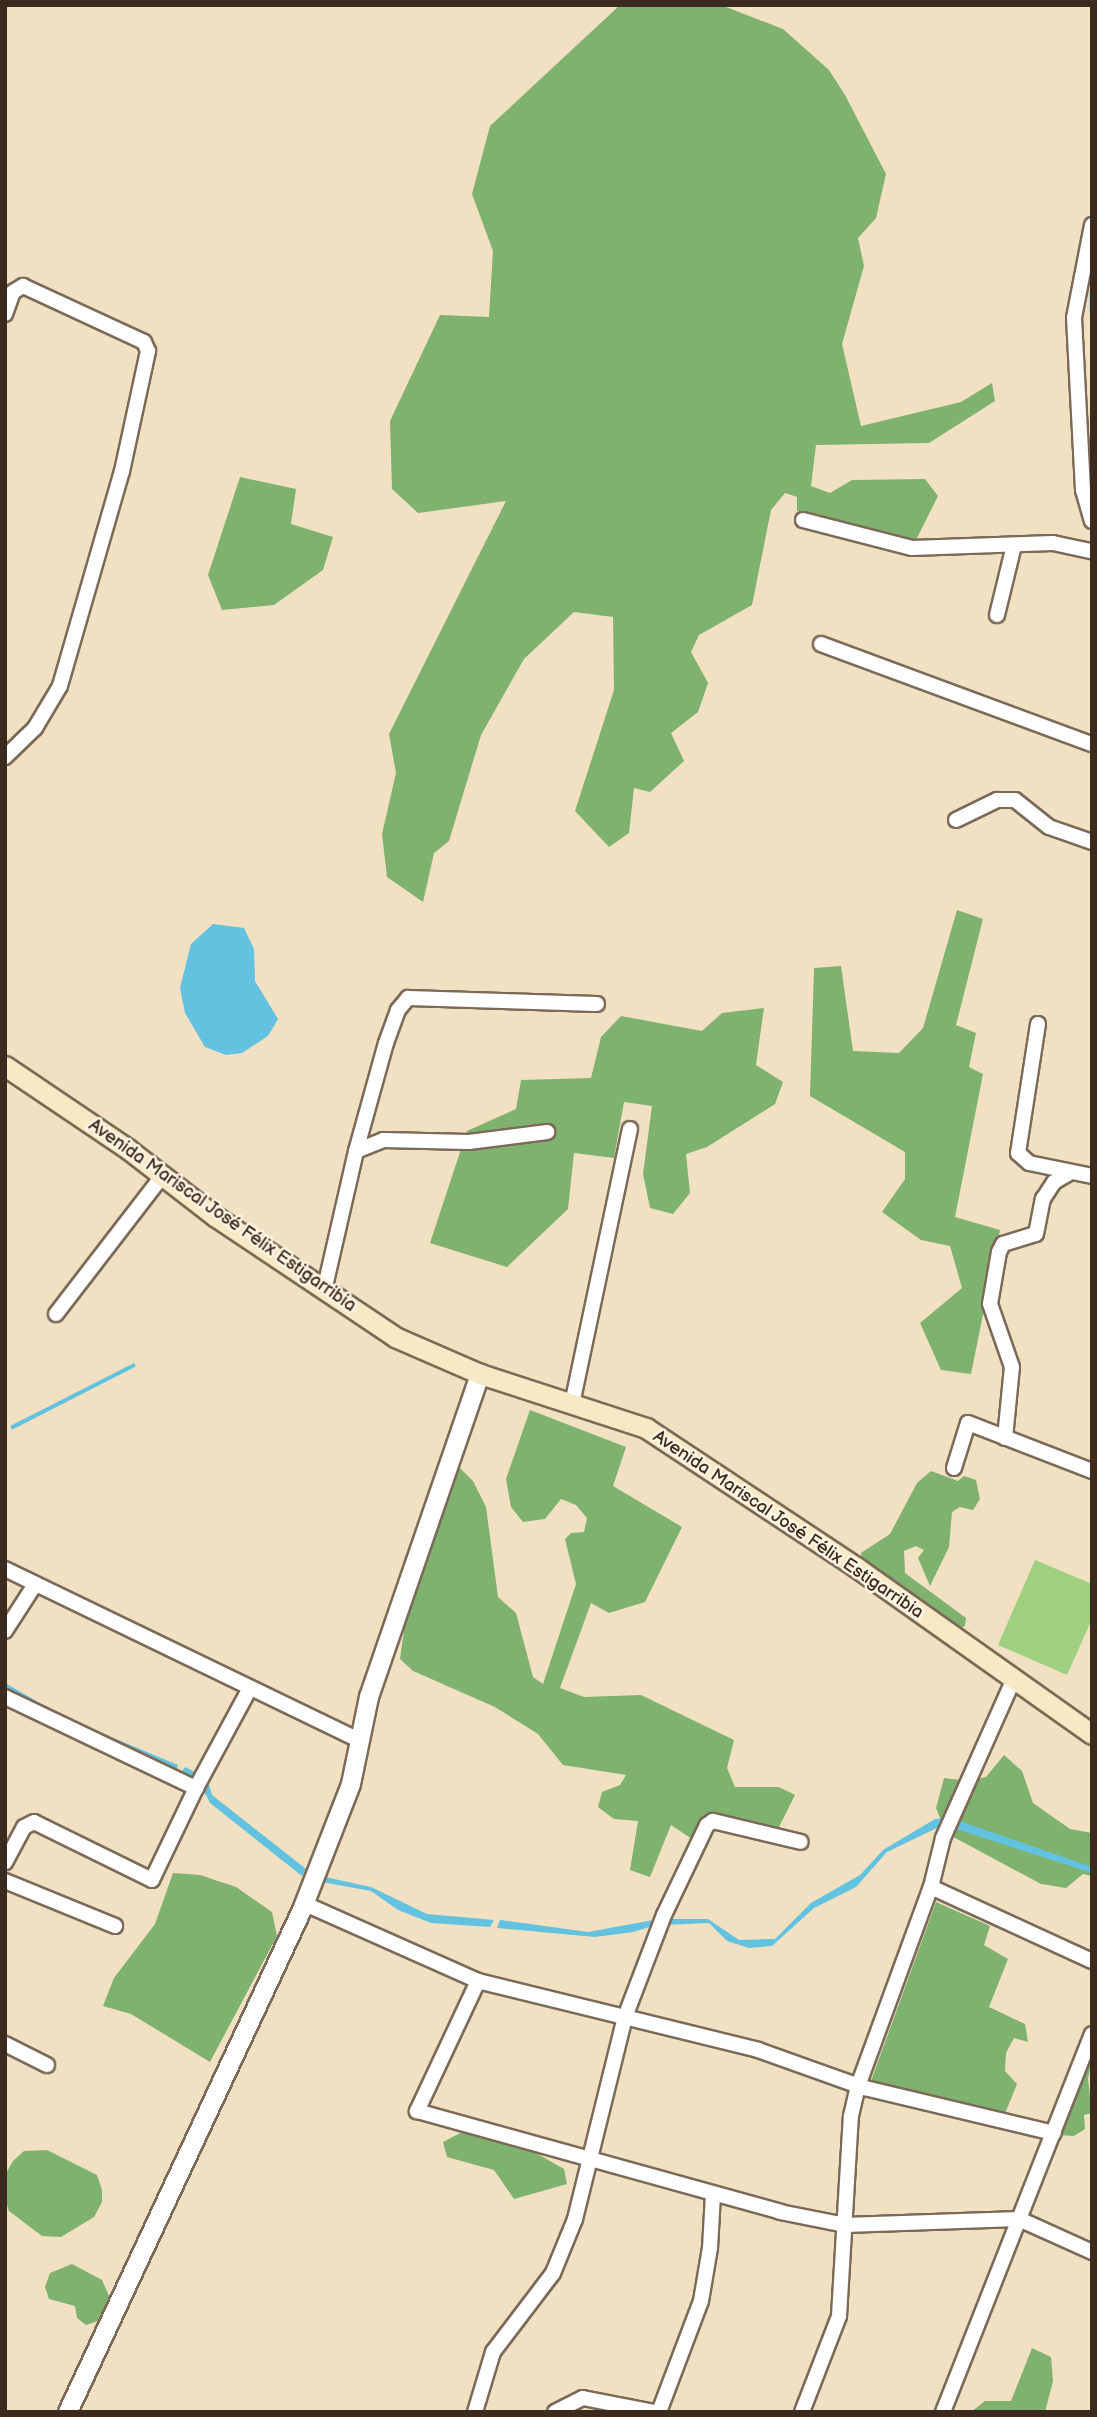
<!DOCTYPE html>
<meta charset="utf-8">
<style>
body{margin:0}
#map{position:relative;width:1097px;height:2417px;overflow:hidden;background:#f1e1c2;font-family:"Balsamiq Sans",sans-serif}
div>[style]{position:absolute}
.green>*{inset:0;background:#9fd07f}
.forest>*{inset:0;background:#7fb26e}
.water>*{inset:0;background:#62c2e0;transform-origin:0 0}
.stream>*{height:3.5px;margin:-1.75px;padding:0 1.75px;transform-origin:1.75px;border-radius:1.75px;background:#62c2e0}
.roads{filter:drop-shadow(2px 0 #7b6a57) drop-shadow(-2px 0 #7b6a57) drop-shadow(0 2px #7b6a57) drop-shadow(0 -2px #7b6a57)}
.minor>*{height:14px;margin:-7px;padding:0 7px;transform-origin:7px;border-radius:7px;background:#fff}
.tertiary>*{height:18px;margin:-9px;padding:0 9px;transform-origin:9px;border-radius:9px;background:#fff}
.secondary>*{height:19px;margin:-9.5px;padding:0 9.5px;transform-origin:9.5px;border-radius:9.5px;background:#f6e9c3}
span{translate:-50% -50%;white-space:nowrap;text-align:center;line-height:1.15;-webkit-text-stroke:5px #fcf5e5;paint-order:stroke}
.street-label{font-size:18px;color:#3b2a1e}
.frame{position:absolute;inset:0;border:7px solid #3b2a1e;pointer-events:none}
</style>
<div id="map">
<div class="green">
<i style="clip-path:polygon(1035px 1560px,1092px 1584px,1092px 1619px,1067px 1675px,998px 1645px)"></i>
</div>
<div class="forest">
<i style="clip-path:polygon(620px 5px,721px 5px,783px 29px,829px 70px,845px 95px,886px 174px,876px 218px,858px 238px,864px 266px,842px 344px,861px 426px,961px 402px,992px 383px,995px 401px,929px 443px,816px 445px,811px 486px,830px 493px,852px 480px,925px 479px,938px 496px,916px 540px,797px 511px,797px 497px,785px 493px,771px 510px,752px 605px,699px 635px,691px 652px,708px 683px,698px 712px,671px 733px,684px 761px,650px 792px,634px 788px,629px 833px,609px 847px,575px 811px,614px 690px,613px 617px,574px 612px,524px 659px,481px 735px,449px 841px,434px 853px,423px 902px,387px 877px,382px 834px,396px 773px,389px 734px,506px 501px,418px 513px,392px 489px,390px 421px,440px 315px,489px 317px,493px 251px,472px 194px,490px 126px)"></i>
<i style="clip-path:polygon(240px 477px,296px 489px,291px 524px,333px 537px,323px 570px,274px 605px,222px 610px,208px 575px)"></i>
<i style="clip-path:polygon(957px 910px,983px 919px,956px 1025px,976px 1033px,969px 1067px,983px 1074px,955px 1217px,1000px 1230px,971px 1374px,941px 1370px,920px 1323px,962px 1288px,950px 1246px,921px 1240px,882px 1212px,905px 1179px,905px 1152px,810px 1096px,814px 968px,841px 966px,853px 1051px,899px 1053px,923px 1028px)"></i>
<i style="clip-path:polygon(764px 1008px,756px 1065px,783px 1082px,775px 1104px,707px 1147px,686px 1154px,690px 1193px,673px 1214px,650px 1208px,643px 1174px,652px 1106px,624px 1102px,614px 1158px,574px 1153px,568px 1209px,507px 1267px,430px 1243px,467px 1131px,516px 1109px,521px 1080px,591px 1078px,601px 1037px,621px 1016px,702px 1031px,722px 1013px)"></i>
<i style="clip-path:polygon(530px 1410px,626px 1447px,613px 1486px,682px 1527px,645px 1602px,609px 1613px,591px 1603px,560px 1688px,584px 1697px,641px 1695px,734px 1740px,727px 1768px,735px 1787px,779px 1787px,795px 1795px,774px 1837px,712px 1826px,692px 1839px,671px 1825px,650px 1877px,630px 1870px,638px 1821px,614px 1819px,598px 1807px,602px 1792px,620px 1785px,626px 1775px,563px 1765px,538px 1734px,495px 1707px,413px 1671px,400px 1659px,405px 1623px,458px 1466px,473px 1481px,486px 1507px,498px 1597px,516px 1613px,533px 1677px,543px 1684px,576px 1584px,565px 1539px,571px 1533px,584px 1532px,587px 1518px,576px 1505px,561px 1499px,545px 1519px,523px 1522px,511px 1507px,506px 1479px)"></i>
<i style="clip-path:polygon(931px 1471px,958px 1481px,964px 1476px,976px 1480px,980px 1499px,973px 1510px,960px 1507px,952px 1512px,949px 1547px,930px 1586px,918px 1558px,924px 1550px,916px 1546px,904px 1551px,905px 1573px,966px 1618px,965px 1626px,956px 1629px,863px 1565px,861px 1553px,890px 1534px,917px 1483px)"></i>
<i style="clip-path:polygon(1004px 1755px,1022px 1771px,1033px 1803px,1070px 1829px,1092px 1833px,1092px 1876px,1083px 1874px,1066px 1888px,1041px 1884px,946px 1833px,936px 1808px,944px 1778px,969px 1781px,986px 1777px)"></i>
<i style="clip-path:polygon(173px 1873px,200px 1875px,236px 1887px,272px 1912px,277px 1936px,210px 2062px,131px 2014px,103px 2006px,114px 1978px,155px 1924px)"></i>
<i style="clip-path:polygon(936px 1902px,990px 1926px,984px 1945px,1008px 1959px,989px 2007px,1025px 2024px,1028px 2042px,1014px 2038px,1006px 2053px,1005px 2071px,1017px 2084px,1004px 2116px,871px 2081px)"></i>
<i style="clip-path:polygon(1082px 2056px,1092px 2057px,1088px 2079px,1092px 2113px,1084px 2115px,1085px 2129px,1074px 2136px,1060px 2135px)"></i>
<i style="clip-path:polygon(466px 2130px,507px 2138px,543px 2157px,564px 2169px,567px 2184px,514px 2199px,494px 2170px,447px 2157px,443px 2142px)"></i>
<i style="clip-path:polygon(47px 2150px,97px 2175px,102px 2190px,102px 2202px,94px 2217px,61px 2237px,42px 2236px,9px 2211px,5px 2199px,5px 2175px,13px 2161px,24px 2151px)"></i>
<i style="clip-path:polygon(72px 2264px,102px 2280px,110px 2298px,101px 2320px,86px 2325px,77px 2318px,75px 2306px,49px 2299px,45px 2287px,50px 2273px)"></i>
<i style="clip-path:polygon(1032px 2348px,1051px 2357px,1053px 2381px,1045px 2412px,971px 2412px,985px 2401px,1011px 2401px)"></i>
</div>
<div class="water">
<i style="clip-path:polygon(213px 924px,244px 928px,254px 949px,255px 981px,278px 1019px,268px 1036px,242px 1053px,226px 1055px,205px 1047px,185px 1013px,180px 988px,191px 944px)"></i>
<i style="left:134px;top:1363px;width:4px;height:139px;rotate:63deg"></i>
<i style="clip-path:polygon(5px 1683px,66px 1718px,178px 1765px,176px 1771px,22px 1699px,5px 1688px)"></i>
<i style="clip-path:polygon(185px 1767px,207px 1778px,212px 1795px,306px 1869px,302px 1876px,210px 1803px,198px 1779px,181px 1773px)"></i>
<i style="clip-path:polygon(944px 1818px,941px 1826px,887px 1852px,856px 1887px,814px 1908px,772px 1946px,749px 1948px,727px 1941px,709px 1923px,665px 1925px,668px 1919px,708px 1919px,739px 1940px,775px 1939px,811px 1903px,860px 1875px,883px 1850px,935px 1819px)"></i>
<i style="clip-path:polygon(960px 1821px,1092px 1867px,1092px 1873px,956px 1829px)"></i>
<i style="clip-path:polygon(325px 1877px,371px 1887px,427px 1914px,494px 1920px,490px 1927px,431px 1923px,398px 1910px,371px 1891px,322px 1882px)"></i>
<i style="clip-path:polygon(659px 1919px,656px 1925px,633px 1932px,595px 1937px,497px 1928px,500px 1920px,588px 1932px)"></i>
</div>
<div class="stream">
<i style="left:1092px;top:292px;width:20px;rotate:90deg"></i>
</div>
<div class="roads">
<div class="minor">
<i style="left:1092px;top:225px;width:95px;rotate:101deg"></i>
<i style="left:1074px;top:318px;width:172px;rotate:87deg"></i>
<i style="left:1083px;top:490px;width:32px;rotate:74deg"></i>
<i style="left:5px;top:314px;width:23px;rotate:-70deg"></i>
<i style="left:13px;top:292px;width:12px;rotate:-31deg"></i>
<i style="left:23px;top:286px;width:133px;rotate:24.8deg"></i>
<i style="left:144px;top:342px;width:10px;rotate:66deg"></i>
<i style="left:148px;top:351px;width:123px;rotate:102.2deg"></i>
<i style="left:122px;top:471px;width:224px;rotate:106.1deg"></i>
<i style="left:60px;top:686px;width:49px;rotate:120.8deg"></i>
<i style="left:35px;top:728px;width:42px;rotate:136deg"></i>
<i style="left:803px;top:520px;width:113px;rotate:14.4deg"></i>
<i style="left:912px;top:548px;width:141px;rotate:-2deg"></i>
<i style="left:1053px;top:543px;width:40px;rotate:12deg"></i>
<i style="left:997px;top:615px;width:72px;rotate:-76.3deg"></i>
<i style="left:821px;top:644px;width:289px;rotate:20.3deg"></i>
<i style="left:956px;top:820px;width:46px;rotate:-26deg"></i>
<i style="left:997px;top:800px;width:18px"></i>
<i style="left:1015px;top:800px;width:43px;rotate:38.5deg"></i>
<i style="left:1049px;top:827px;width:46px;rotate:19.2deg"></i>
<i style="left:1038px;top:1024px;width:131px;rotate:98.8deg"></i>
<i style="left:1018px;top:1153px;width:15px;rotate:42deg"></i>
<i style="left:1029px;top:1163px;width:64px;rotate:11.7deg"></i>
<i style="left:356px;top:1151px;width:112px;rotate:-74.5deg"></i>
<i style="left:386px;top:1043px;width:35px;rotate:-70deg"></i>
<i style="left:398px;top:1010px;width:16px;rotate:-50deg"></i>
<i style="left:408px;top:998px;width:189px;rotate:1.8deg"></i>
<i style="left:324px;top:1291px;width:144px;rotate:-77.1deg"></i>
<i style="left:356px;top:1151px;width:29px;rotate:-22deg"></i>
<i style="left:383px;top:1140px;width:86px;rotate:1.3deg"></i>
<i style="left:469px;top:1142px;width:79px;rotate:-7.3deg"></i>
<i style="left:56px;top:1314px;width:175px;rotate:-52.4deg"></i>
<i style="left:572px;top:1404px;width:281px;rotate:-78.1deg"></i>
<i style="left:1005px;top:1438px;width:71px;rotate:-84.4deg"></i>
<i style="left:1012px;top:1367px;width:67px;rotate:-109.2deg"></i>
<i style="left:990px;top:1304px;width:53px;rotate:-80.2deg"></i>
<i style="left:999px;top:1252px;width:9px;rotate:-63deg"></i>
<i style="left:1003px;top:1244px;width:34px;rotate:-17deg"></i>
<i style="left:1036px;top:1234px;width:36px;rotate:-79deg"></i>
<i style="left:1043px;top:1199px;width:20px;rotate:-57deg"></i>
<i style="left:1054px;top:1182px;width:20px;rotate:-30deg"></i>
<i style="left:954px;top:1468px;width:47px;rotate:-72.7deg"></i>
<i style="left:968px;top:1423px;width:133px;rotate:21.2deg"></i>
<i style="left:5px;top:1569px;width:395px;rotate:25.8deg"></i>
<i style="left:5px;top:1631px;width:54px;rotate:-57.2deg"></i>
<i style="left:5px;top:1697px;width:212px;rotate:25.5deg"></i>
<i style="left:196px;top:1788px;width:102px;rotate:115.6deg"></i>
<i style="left:152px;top:1880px;width:131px;rotate:-153.8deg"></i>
<i style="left:34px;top:1822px;width:11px;rotate:153deg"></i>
<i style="left:24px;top:1827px;width:40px;rotate:118deg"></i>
<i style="left:196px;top:1788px;width:111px;rotate:-61.6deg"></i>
<i style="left:5px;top:1881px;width:119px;rotate:22.2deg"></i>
<i style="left:931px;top:1887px;width:177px;rotate:24.7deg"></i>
<i style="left:305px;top:1904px;width:189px;rotate:24deg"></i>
<i style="left:478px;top:1981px;width:288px;rotate:13.8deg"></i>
<i style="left:758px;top:2050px;width:114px;rotate:19.6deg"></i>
<i style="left:865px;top:2088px;width:194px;rotate:13.4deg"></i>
<i style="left:478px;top:1981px;width:144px;rotate:115.1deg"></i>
<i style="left:417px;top:2111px;width:377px;rotate:15.5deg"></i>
<i style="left:780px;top:2212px;width:66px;rotate:11.3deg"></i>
<i style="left:845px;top:2225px;width:174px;rotate:-2deg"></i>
<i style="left:1019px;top:2219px;width:80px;rotate:24.3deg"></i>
<i style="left:5px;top:2044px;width:47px;rotate:26.6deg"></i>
<i style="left:475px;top:2412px;width:63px;rotate:-73.3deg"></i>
<i style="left:493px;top:2352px;width:99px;rotate:-52.8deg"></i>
<i style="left:553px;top:2273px;width:58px;rotate:-67.8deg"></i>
<i style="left:575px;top:2219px;width:208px;rotate:-76.1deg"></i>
<i style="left:625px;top:2017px;width:109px;rotate:-69.1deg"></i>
<i style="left:664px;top:1915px;width:100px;rotate:-64.5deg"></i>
<i style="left:707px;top:1825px;width:7px;rotate:-34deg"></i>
<i style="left:713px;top:1821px;width:90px;rotate:13.4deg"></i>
<i style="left:555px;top:2412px;width:31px;rotate:-27deg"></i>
<i style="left:583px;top:2398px;width:72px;rotate:11.2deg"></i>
<i style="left:659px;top:2412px;width:119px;rotate:-69.3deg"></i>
<i style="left:701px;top:2301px;width:54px;rotate:-80.4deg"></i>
<i style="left:710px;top:2248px;width:54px;rotate:-86.8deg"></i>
<i style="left:802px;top:2412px;width:103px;rotate:-68.9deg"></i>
<i style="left:839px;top:2316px;width:200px;rotate:-86.6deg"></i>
<i style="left:851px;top:2116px;width:31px;rotate:-77deg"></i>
<i style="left:858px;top:2086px;width:212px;rotate:-69.9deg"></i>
<i style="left:931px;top:1887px;width:50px;rotate:-76.2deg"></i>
<i style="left:943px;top:1838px;width:172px;rotate:-66deg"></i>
<i style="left:943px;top:2412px;width:406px;rotate:-68.5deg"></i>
</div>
<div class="tertiary">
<i style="left:68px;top:2412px;width:554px;rotate:-65.01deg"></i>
<i style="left:302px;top:1910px;width:135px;rotate:-68.7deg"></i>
<i style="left:351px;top:1784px;width:89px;rotate:-78.3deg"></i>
<i style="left:369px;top:1697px;width:342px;rotate:-71deg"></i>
</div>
<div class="secondary">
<i style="left:5px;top:1066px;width:148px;rotate:34deg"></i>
<i style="left:128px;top:1149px;width:111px;rotate:37.7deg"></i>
<i style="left:216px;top:1217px;width:216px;rotate:33.8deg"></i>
<i style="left:395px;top:1337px;width:93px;rotate:23.5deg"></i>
<i style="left:480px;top:1374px;width:175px;rotate:18deg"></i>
<i style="left:646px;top:1428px;width:252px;rotate:33.5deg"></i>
<i style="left:856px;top:1567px;width:289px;rotate:35.3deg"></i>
</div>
</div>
<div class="street-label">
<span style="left:222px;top:1216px;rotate:35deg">Avenida Mariscal José Félix Estigarribia</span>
<span style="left:788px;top:1525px;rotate:34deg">Avenida Mariscal José Félix Estigarribia</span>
</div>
<div class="frame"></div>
</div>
